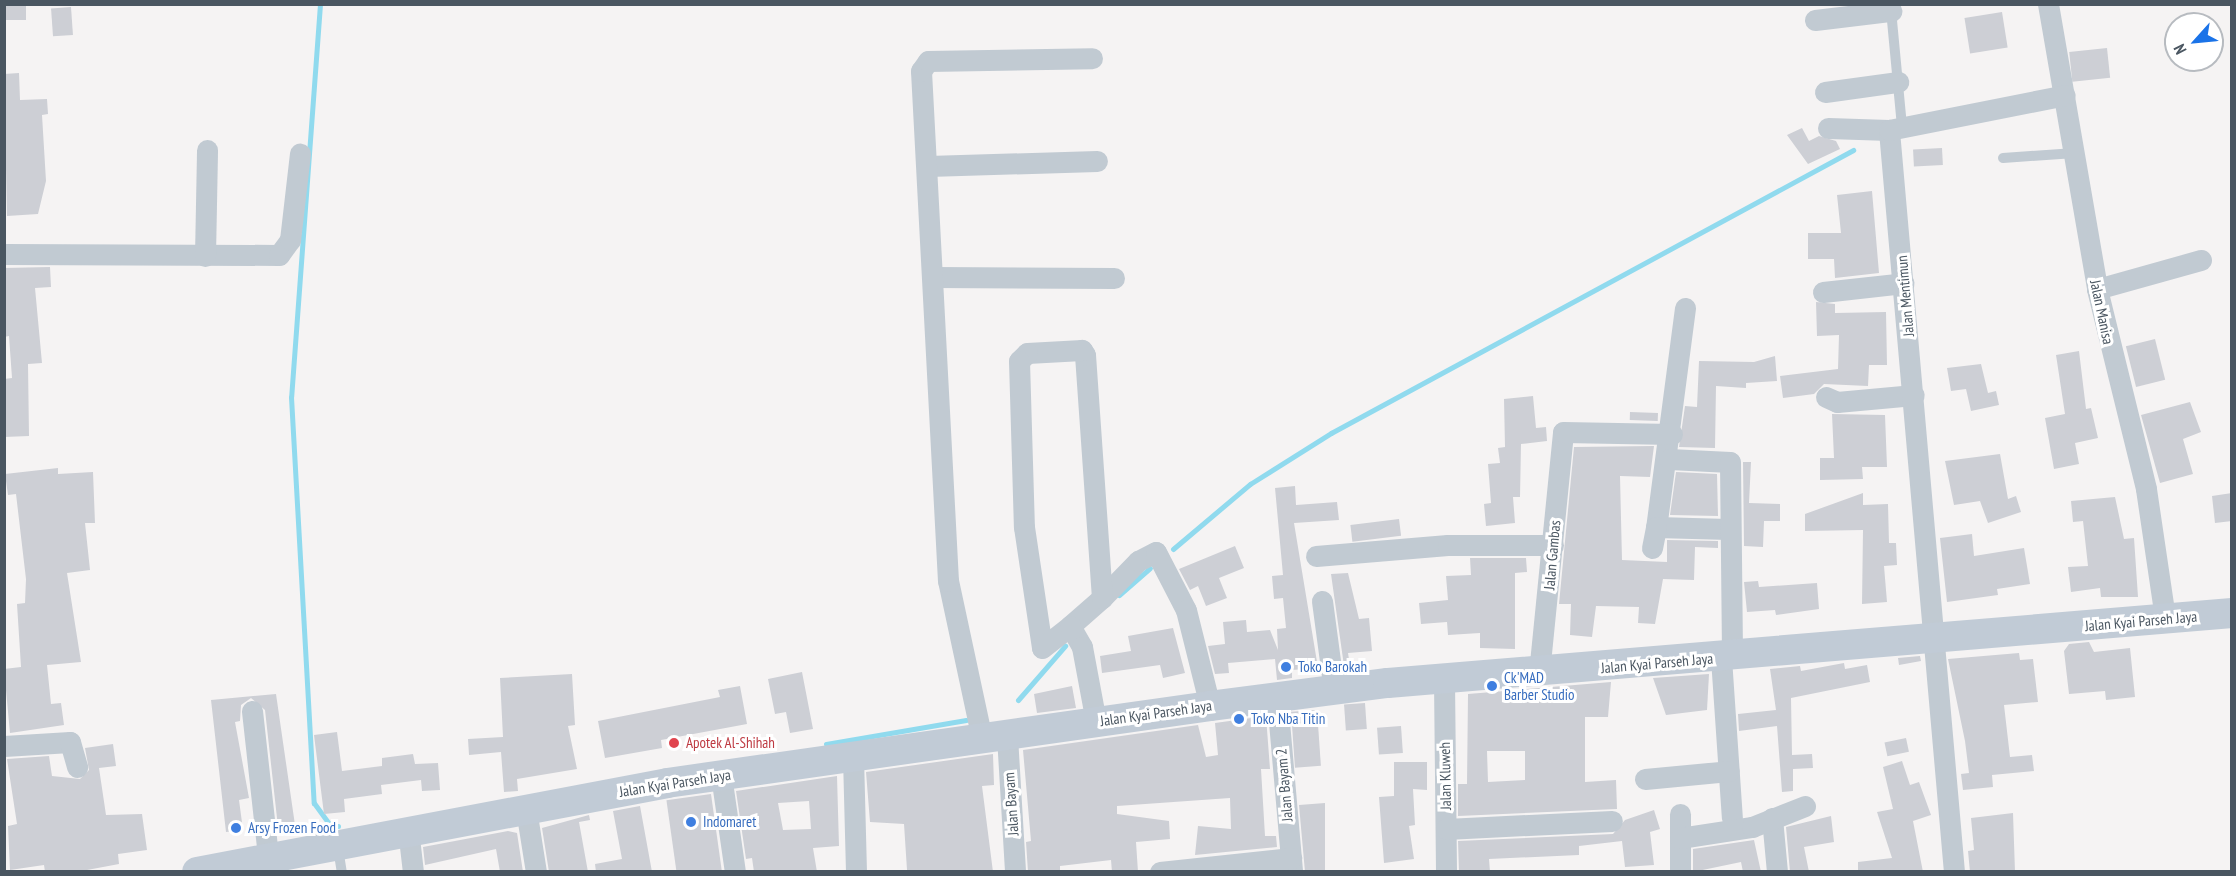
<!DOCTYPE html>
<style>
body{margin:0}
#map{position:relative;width:2236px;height:876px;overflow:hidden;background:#f5f3f3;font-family:"PT Sans Narrow",sans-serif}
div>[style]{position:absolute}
.stream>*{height:5px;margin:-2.5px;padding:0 2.5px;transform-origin:2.5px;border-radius:2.5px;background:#90daee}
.building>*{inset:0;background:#cdcfd5;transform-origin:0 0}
.service>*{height:10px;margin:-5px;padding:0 5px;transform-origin:5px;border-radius:5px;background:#c1cad2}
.minor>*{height:21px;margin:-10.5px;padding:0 10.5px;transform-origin:10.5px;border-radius:10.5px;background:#c1cad2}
.secondary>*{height:30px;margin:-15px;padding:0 15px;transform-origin:15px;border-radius:15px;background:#c1cbd6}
.dots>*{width:16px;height:16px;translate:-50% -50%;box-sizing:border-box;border:3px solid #fff;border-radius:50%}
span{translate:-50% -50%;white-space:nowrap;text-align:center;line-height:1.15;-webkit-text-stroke:6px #fff;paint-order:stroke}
.street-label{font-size:15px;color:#4a5661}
.shop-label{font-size:15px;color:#366cbe}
.left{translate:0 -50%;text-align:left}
.health-label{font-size:15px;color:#be3a42}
.frame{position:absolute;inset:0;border:6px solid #4a5661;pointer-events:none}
.north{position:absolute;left:2164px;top:12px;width:60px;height:60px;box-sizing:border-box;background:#fff;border:2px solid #b7bbc0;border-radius:50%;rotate:243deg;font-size:16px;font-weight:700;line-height:24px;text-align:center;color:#4a5661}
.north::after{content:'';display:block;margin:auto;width:21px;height:27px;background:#1a73e8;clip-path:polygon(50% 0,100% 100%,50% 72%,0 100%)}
</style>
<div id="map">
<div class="stream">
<i style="left:320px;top:4px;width:394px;rotate:94.2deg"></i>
<i style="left:291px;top:397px;width:407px;rotate:86.8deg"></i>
<i style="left:314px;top:803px;width:29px;rotate:54deg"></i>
<i style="left:331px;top:826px;width:7px"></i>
<i style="left:1173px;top:549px;width:101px;rotate:-40.2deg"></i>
<i style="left:1250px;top:484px;width:96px;rotate:-32.2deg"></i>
<i style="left:1331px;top:433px;width:594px;rotate:-28.46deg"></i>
<i style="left:1119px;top:595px;width:41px;rotate:-41.1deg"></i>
<i style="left:1018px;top:700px;width:72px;rotate:-49deg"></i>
<i style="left:826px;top:744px;width:142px;rotate:-9.7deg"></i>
</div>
<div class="building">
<i style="left:4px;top:4px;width:22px;height:16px"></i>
<i style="left:71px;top:7px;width:28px;height:20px;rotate:86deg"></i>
<i style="left:2002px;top:12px;width:36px;height:38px;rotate:81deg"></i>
<i style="left:2107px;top:48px;width:30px;height:38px;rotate:84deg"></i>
<i style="clip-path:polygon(19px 73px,20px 100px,47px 99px,48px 114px,42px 115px,46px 181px,38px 214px,7px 216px,4px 74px)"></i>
<i style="clip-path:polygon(1802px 128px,1809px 141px,1819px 136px,1836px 141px,1840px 149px,1808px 164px,1787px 135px)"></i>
<i style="left:1942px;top:148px;width:17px;height:29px;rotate:87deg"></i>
<i style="clip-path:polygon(1872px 191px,1879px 273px,1835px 278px,1834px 259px,1808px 259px,1808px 233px,1841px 233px,1837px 195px)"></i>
<i style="clip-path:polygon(50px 267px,51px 287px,35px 288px,42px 363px,28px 364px,29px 436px,4px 437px,4px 379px,12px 378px,9px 336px,4px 337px,4px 268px)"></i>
<i style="clip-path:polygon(1816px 302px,1835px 304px,1835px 313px,1886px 312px,1887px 365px,1869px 365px,1868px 386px,1824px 384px,1814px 394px,1783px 398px,1780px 376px,1838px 369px,1839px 335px,1817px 336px)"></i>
<i style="left:2155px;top:339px;width:42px;height:30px;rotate:76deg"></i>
<i style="clip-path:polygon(2079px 351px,2086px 409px,2091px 408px,2098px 438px,2075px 443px,2079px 464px,2054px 469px,2045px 418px,2065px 414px,2056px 355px)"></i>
<i style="clip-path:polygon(1775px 356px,1777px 381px,1746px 383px,1746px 388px,1716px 386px,1715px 448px,1679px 447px,1685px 406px,1697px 407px,1699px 361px,1754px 362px)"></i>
<i style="clip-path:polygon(1981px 364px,1988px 393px,1996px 391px,1999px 405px,1971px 411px,1966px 389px,1951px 391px,1947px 368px)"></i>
<i style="clip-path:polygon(1533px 396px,1536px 428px,1546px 427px,1547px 441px,1521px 444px,1520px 497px,1513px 497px,1515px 523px,1486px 526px,1484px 504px,1491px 503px,1488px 464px,1500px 463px,1498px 448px,1505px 447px,1504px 399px)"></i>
<i style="clip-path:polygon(2190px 402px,2201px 432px,2183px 439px,2193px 474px,2160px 483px,2141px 415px)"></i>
<i style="left:1630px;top:412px;width:28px;height:8px;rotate:2deg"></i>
<i style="clip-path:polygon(1832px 414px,1885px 415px,1887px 467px,1862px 467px,1863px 479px,1820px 480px,1820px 458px,1834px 458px)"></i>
<i style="clip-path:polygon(1654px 446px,1650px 477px,1620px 476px,1622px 560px,1667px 562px,1667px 540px,1718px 541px,1718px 548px,1695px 547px,1694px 580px,1663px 579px,1655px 624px,1638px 623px,1639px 607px,1596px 606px,1592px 637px,1570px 635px,1571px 604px,1559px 604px,1574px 447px)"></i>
<i style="clip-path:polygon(2000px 454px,2008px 499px,2016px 496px,2021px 512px,1988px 523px,1980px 501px,1954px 505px,1945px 461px)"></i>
<i style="clip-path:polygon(1743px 462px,1751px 462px,1749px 503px,1780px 504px,1780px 521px,1764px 521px,1763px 547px,1744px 546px)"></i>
<i style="clip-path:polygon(58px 468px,58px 474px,93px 472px,95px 523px,85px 523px,90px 570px,67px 573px,81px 662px,47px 665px,51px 704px,61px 703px,64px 725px,10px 733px,4px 669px,21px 667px,17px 604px,25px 603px,26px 579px,16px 494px,8px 495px,5px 474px)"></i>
<i style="clip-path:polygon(1676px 472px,1717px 474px,1718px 516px,1670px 515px)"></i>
<i style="clip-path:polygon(1295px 486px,1296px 505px,1337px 502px,1339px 520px,1294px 523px,1318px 668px,1292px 670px,1292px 678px,1277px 680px,1275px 659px,1228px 663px,1229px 673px,1215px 674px,1208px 646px,1225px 644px,1223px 622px,1246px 620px,1247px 632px,1270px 630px,1278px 650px,1277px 629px,1286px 628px,1283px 598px,1274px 599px,1272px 576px,1283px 575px,1275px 488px)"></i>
<i style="clip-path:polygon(1863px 493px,1863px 505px,1888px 504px,1889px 543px,1896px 543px,1897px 565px,1884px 566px,1887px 602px,1862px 604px,1863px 530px,1805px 531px,1805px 514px)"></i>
<i style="clip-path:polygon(2232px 493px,2232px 521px,2215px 523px,2212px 496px)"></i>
<i style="clip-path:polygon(2115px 497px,2124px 539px,2134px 538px,2138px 597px,2101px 597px,2100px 588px,2071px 592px,2068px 567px,2088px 566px,2083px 521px,2073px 522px,2071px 501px)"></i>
<i style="left:1399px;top:519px;width:17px;height:49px;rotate:83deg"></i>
<i style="clip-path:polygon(1972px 534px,1974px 556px,2024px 548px,2030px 584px,1997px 589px,1998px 595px,1947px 602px,1940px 538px)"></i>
<i style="clip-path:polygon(1235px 546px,1244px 568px,1219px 578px,1227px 598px,1206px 606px,1198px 586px,1190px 590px,1179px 569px)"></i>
<i style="clip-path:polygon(1470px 558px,1526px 558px,1527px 572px,1515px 573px,1515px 649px,1480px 648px,1480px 633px,1448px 635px,1447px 622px,1421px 624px,1419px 603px,1448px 600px,1446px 576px,1471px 575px)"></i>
<i style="clip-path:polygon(1348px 573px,1359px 619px,1369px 618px,1372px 651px,1348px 653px,1350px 666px,1344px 666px,1331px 574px)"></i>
<i style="clip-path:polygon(1758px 581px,1759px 587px,1817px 583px,1819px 609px,1776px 615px,1775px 610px,1747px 612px,1744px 582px)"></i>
<i style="clip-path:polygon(1173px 628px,1185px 673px,1163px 678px,1160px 665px,1102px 673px,1100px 656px,1131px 651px,1128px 636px)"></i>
<i style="clip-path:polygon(2089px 642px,2094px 652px,2130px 648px,2135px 697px,2106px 700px,2105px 691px,2069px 694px,2064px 651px,2069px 644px)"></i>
<i style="clip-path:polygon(2019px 653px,2020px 660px,2033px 659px,2038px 702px,2004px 705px,2010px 757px,2032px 755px,2034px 771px,1992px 775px,1993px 787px,1963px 790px,1961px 774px,1969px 773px,1965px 741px,1948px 659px)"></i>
<i style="clip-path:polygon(1920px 656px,1921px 661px,1899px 665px,1898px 658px)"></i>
<i style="clip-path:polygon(1844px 663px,1845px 669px,1867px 665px,1870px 682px,1791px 698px,1792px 755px,1812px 754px,1813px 768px,1793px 769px,1793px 791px,1782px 792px,1777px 726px,1739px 731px,1738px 714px,1776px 710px,1770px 669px,1800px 666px,1801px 671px)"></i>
<i style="clip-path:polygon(802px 672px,813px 729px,790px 733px,786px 712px,775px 714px,768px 679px)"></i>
<i style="clip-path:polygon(572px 674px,575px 725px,568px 726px,577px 769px,517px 779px,518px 791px,504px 792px,501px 752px,469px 755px,468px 739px,503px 737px,500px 678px)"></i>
<i style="clip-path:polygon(1709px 674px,1707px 710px,1666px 715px,1653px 678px)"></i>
<i style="clip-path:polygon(evenodd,1611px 682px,1608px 717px,1585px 717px,1585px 782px,1616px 780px,1617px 809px,1458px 816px,1458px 784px,1467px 784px,1468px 694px,1611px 682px,1487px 751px,1525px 751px,1525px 780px,1488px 782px,1487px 751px)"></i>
<i style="clip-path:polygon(740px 686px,747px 724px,661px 740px,662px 748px,605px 758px,598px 721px,720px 697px,718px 690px)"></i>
<i style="clip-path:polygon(1072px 686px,1076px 708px,1037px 713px,1034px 694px)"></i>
<i style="clip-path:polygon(276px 694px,295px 825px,278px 827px,265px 710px,251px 698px,241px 705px,240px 721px,235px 722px,249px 798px,239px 800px,243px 830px,226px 832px,211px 700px)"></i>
<i style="left:1365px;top:703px;width:26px;height:21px;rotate:86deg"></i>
<i style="left:1317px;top:710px;width:56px;height:26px;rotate:86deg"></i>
<i style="clip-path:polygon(1266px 716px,1270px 769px,1261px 769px,1265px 836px,1276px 836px,1277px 847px,1195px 855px,1198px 826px,1231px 829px,1230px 798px,1117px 806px,1117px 814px,1169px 821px,1170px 839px,1136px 842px,1138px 872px,1112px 872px,1111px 860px,1060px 866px,1060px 872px,1028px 872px,1026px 842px,1031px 841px,1023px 750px,1198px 725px,1206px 757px,1218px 755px,1215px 723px)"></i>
<i style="left:1401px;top:726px;width:27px;height:24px;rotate:86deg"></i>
<i style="clip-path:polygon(337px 732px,342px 771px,382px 766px,382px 758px,413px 754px,415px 764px,438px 763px,440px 790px,422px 791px,421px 780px,381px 785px,382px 794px,344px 799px,345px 812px,324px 814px,314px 735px)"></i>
<i style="left:1906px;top:738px;width:14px;height:22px;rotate:78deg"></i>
<i style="clip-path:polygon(113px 744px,116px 766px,99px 768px,106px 815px,142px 814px,147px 850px,118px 854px,119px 864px,87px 870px,45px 872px,44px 865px,10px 870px,8px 826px,17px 824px,7px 759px,49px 756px,52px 776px,80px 779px,89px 770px,85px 748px)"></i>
<i style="clip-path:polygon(993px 754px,994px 785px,982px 786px,993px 872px,907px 870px,904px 824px,870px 822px,866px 772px)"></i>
<i style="clip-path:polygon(1902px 761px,1910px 785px,1919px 782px,1931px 815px,1913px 821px,1923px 872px,1858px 872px,1858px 862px,1892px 858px,1877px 812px,1893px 809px,1883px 767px)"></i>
<i style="clip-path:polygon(1394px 762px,1427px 762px,1427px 790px,1413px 789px,1415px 825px,1409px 826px,1414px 859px,1384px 863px,1379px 797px,1394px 796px)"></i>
<i style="clip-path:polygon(evenodd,837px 776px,839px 846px,813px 848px,817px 872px,754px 872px,752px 858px,746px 859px,736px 791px,837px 776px,809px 801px,811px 829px,783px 830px,778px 803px,809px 801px)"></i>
<i style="left:711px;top:794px;width:79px;height:45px;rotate:82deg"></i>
<i style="clip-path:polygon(1325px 803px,1325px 872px,1305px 872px,1299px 805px)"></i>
<i style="clip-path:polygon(640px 806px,652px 872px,596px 872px,595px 864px,622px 859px,613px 811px)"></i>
<i style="clip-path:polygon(1654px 810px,1660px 829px,1650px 832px,1654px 865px,1625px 867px,1622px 841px,1579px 846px,1579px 855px,1489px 859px,1490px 872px,1459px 872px,1458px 841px,1613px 834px,1625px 820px)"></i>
<i style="clip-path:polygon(2013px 813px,2015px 872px,1970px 872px,1968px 851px,1974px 850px,1971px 818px)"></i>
<i style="clip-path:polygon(589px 815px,590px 820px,579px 822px,588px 872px,549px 872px,542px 828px)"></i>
<i style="clip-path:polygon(1831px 816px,1834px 842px,1804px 847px,1809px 872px,1790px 872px,1786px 827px)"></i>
<i style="clip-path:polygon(508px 831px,517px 833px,523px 872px,500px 872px,496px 849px,425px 865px,423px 847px)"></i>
<i style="clip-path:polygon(1754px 840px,1761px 872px,1743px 872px,1741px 862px,1693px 872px,1693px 849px)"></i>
</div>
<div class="service">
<i style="left:1891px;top:10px;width:117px;rotate:84.6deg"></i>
<i style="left:2003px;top:158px;width:72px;rotate:-4deg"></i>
<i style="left:338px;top:848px;width:24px;rotate:81deg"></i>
</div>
<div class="minor">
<i style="left:2048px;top:4px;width:289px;rotate:80.2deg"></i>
<i style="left:2097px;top:289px;width:206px;rotate:76.2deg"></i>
<i style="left:2146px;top:489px;width:130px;rotate:81.6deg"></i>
<i style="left:1815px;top:20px;width:77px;rotate:-6.8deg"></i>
<i style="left:1825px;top:92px;width:74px;rotate:-7.8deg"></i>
<i style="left:1828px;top:128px;width:61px;rotate:1.9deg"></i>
<i style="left:928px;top:166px;width:169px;rotate:-1.7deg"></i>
<i style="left:4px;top:254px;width:275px;rotate:0.2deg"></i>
<i style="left:279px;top:255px;width:19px;rotate:-54deg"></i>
<i style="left:290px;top:240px;width:87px;rotate:-83.4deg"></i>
<i style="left:205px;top:256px;width:106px;rotate:-88.9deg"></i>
<i style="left:934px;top:277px;width:180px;rotate:0.3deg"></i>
<i style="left:2097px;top:289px;width:108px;rotate:-15.6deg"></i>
<i style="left:1823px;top:292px;width:81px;rotate:-6.3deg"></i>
<i style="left:1685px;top:308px;width:221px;rotate:97.5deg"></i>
<i style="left:1656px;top:527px;width:72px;rotate:1.6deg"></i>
<i style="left:1826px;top:397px;width:12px;rotate:24deg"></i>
<i style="left:1837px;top:402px;width:77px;rotate:-5.2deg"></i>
<i style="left:1669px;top:459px;width:61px;rotate:2.8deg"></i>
<i style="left:1730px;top:462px;width:195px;rotate:89.4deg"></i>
<i style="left:1652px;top:548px;width:21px;rotate:-79deg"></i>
<i style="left:1316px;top:556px;width:132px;rotate:-4.8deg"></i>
<i style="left:1448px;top:545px;width:105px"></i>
<i style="left:1102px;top:598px;width:52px;rotate:-45.8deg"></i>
<i style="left:1138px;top:561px;width:20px;rotate:-27deg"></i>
<i style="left:1156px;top:552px;width:65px;rotate:62.7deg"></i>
<i style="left:1186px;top:610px;width:99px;rotate:76deg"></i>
<i style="left:1322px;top:601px;width:91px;rotate:82.4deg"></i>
<i style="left:1070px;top:626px;width:43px;rotate:-41.2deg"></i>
<i style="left:1102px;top:598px;width:244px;rotate:-94deg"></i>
<i style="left:1085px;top:355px;width:6px;rotate:-121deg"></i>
<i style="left:1082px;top:350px;width:55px;rotate:176.9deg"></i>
<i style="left:1027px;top:353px;width:11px;rotate:135deg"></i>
<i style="left:1019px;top:361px;width:166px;rotate:88.3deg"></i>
<i style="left:1024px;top:527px;width:122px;rotate:81.5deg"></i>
<i style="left:1042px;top:648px;width:36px;rotate:-38deg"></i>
<i style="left:1070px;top:626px;width:24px;rotate:60deg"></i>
<i style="left:1082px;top:647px;width:76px;rotate:79.4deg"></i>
<i style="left:1721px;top:658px;width:160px;rotate:86.1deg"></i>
<i style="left:1539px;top:673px;width:242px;rotate:-84.3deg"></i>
<i style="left:1563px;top:432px;width:109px;rotate:1.1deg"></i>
<i style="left:1444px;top:680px;width:192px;rotate:89.4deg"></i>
<i style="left:1277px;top:699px;width:174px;rotate:85deg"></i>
<i style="left:252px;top:711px;width:146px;rotate:83.7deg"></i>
<i style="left:1007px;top:736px;width:136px;rotate:86.6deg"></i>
<i style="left:982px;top:739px;width:162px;rotate:-102.1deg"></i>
<i style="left:948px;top:581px;width:511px;rotate:-93.03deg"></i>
<i style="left:921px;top:71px;width:12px;rotate:-55deg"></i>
<i style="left:928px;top:61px;width:164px;rotate:-1deg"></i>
<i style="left:4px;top:746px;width:66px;rotate:-3.5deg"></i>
<i style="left:70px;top:742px;width:26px;rotate:74deg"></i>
<i style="left:853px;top:757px;width:115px;rotate:88.5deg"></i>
<i style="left:721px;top:775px;width:98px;rotate:81.8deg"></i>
<i style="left:1645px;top:779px;width:84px;rotate:-5.4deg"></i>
<i style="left:526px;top:809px;width:64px;rotate:81deg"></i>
<i style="left:1680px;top:814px;width:58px;rotate:90deg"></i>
<i style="left:1772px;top:818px;width:54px;rotate:84.7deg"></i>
<i style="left:408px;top:829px;width:43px;rotate:83.4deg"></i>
<i style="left:1446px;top:829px;width:166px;rotate:-2.8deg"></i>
<i style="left:1680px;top:838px;width:73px;rotate:-8.7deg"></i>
<i style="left:1752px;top:827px;width:57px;rotate:-21.6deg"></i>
<i style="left:1160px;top:872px;width:132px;rotate:-6.1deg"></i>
<i style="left:1954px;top:872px;width:745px;rotate:-95.01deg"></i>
<i style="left:1889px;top:130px;width:179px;rotate:-11.2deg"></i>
</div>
<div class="secondary">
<i style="left:197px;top:872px;width:478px;rotate:-10.7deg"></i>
<i style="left:667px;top:783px;width:548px;rotate:-8.07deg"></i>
<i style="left:1210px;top:706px;width:179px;rotate:-7.4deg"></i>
<i style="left:1388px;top:683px;width:847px;rotate:-4.74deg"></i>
</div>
<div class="dots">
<i style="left:1286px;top:667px;background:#3f7fe0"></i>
<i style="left:1492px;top:686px;background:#3f7fe0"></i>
<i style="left:1239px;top:719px;background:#3f7fe0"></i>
<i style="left:674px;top:743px;background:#e0444e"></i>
<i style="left:691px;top:822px;background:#3f7fe0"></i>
<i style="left:236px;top:828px;background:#3f7fe0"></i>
</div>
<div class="street-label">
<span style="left:1905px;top:296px;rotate:-95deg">Jalan Mentimun</span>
<span style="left:2102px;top:312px;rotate:78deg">Jalan Manisa</span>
<span style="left:1552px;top:555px;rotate:-85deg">Jalan Gambas</span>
<span style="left:2141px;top:621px;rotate:-5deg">Jalan Kyai Parseh Jaya</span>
<span style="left:1657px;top:663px;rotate:-5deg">Jalan Kyai Parseh Jaya</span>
<span style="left:1156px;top:713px;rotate:-8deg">Jalan Kyai Parseh Jaya</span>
<span style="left:1445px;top:776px;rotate:-91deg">Jalan Kluweh</span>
<span style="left:675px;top:783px;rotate:-9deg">Jalan Kyai Parseh Jaya</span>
<span style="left:1284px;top:785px;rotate:-95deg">Jalan Bayam 2</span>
<span style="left:1011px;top:804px;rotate:-94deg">Jalan Bayam</span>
</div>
<div class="shop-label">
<span class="left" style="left:1298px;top:667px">Toko Barokah</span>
<span class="left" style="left:1504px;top:686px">Ck'MAD<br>Barber Studio</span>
<span class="left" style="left:1251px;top:719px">Toko Nba Titin</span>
<span class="left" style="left:703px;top:822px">Indomaret</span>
<span class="left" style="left:248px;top:828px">Arsy Frozen Food</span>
</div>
<div class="health-label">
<span class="left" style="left:686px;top:743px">Apotek Al-Shihah</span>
</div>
<div class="frame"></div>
<div class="north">N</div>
</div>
